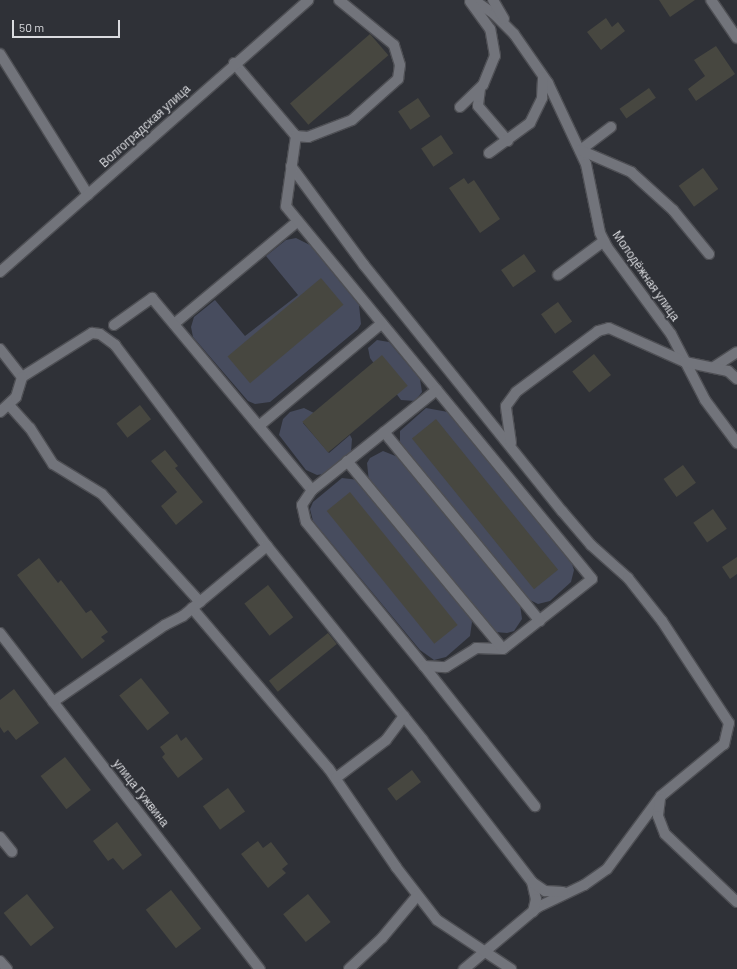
<!DOCTYPE html>
<meta charset="utf-8">
<style>
body{margin:0}
#map{position:relative;width:737px;height:969px;overflow:hidden;background:#2f3137;font-family:Barlow,sans-serif}
div>[style]{position:absolute}
.green>*{inset:0;background:#474c5e}
.building>*{inset:0;background:#474740;transform-origin:0 0}
.roads{filter:drop-shadow(1px 0 #4e4f54) drop-shadow(-1px 0 #4e4f54) drop-shadow(0 1px #4e4f54) drop-shadow(0 -1px #4e4f54)}
.minor>*{height:10px;margin:-5px;padding:0 5px;transform-origin:5px;border-radius:5px;background:#72747b}
span{translate:-50% -50%;white-space:nowrap;text-align:center;line-height:1.15;-webkit-text-stroke:3px #2f3137;paint-order:stroke}
.street-label{font-size:12px;color:#dadbdf}
.scale{position:absolute;left:12px;top:20px;width:108px;height:18px;box-sizing:border-box;border:2px solid #dadbdf;border-top:0;padding-left:5px;font-size:12px;line-height:14px;white-space:nowrap;color:#dadbdf;-webkit-text-stroke:3px #2f3137;paint-order:stroke}
</style>
<div id="map">
<div class="green">
<i style="clip-path:polygon(296px 238px,310px 245px,359px 305px,361px 324px,358px 329px,270px 402px,255px 404px,248px 401px,193px 337px,191px 327px,194px 317px,215px 300px,245px 336px,298px 295px,266px 256px,286px 240px)"></i>
<i style="clip-path:polygon(377px 340px,389px 342px,420px 379px,422px 392px,415px 401px,401px 400px,370px 358px,368px 348px)"></i>
<i style="clip-path:polygon(304px 408px,314px 413px,303px 423px,329px 453px,350px 435px,352px 439px,351px 452px,348px 456px,323px 474px,317px 475px,306px 470px,279px 435px,283px 419px,290px 412px)"></i>
<i style="clip-path:polygon(426px 408px,448px 412px,571px 561px,574px 570px,571px 582px,550px 601px,538px 604px,526px 598px,400px 445px,400px 431px)"></i>
<i style="clip-path:polygon(383px 451px,398px 457px,520px 604px,522px 619px,514px 631px,507px 633px,495px 632px,369px 482px,367px 463px,370px 458px)"></i>
<i style="clip-path:polygon(342px 478px,359px 480px,470px 615px,472px 622px,470px 636px,446px 657px,434px 660px,420px 650px,313px 521px,310px 509px,313px 502px)"></i>
</div>
<div class="building">
<i style="clip-path:polygon(659px 0,695px 0,670px 17px)"></i>
<i style="clip-path:polygon(606px 18px,612px 27px,618px 22px,625px 31px,601px 50px,587px 32px)"></i>
<i style="left:370px;top:34px;width:28px;height:106px;rotate:49deg"></i>
<i style="clip-path:polygon(716px 46px,735px 74px,696px 101px,688px 89px,705px 76px,694px 60px)"></i>
<i style="left:649px;top:88px;width:12px;height:36px;rotate:55deg"></i>
<i style="left:418px;top:98px;width:22px;height:24px;rotate:56deg"></i>
<i style="left:441px;top:135px;width:22px;height:24px;rotate:56deg"></i>
<i style="left:703px;top:168px;width:26px;height:30px;rotate:54deg"></i>
<i style="clip-path:polygon(464px 178px,468px 184px,474px 180px,500px 219px,480px 233px,449px 188px)"></i>
<i style="left:524px;top:254px;width:21px;height:28px;rotate:55deg"></i>
<i style="left:321px;top:278px;width:35px;height:122px;rotate:50deg"></i>
<i style="left:558px;top:302px;width:24px;height:21px;rotate:54deg"></i>
<i style="left:594px;top:354px;width:27px;height:28px;rotate:51deg"></i>
<i style="left:382px;top:355px;width:40px;height:104px;rotate:50deg"></i>
<i style="left:140px;top:405px;width:18px;height:30px;rotate:52deg"></i>
<i style="left:436px;top:419px;width:194px;height:31px;rotate:51deg"></i>
<i style="clip-path:polygon(165px 450px,178px 466px,175px 468px,203px 502px,176px 525px,161px 506px,177px 492px,151px 461px)"></i>
<i style="left:683px;top:465px;width:22px;height:24px;rotate:54deg"></i>
<i style="left:350px;top:492px;width:171px;height:30px;rotate:51deg"></i>
<i style="left:713px;top:509px;width:24px;height:24px;rotate:55deg"></i>
<i style="clip-path:polygon(737px 557px,737px 574px,730px 579px,722px 567px)"></i>
<i style="clip-path:polygon(39px 558px,58px 583px,61px 580px,86px 613px,91px 610px,108px 632px,101px 637px,105px 641px,82px 659px,17px 575px)"></i>
<i style="left:268px;top:585px;width:41px;height:30px;rotate:52deg"></i>
<i style="left:328px;top:633px;width:14px;height:76px;rotate:51deg"></i>
<i style="left:141px;top:678px;width:45px;height:28px;rotate:51deg"></i>
<i style="clip-path:polygon(14px 689px,39px 723px,16px 740px,8px 730px,4px 733px,0 727px,0 700px)"></i>
<i style="clip-path:polygon(177px 734px,181px 741px,186px 737px,203px 759px,178px 778px,162px 757px,165px 754px,160px 747px)"></i>
<i style="left:65px;top:757px;width:42px;height:31px;rotate:52deg"></i>
<i style="left:412px;top:770px;width:15px;height:31px;rotate:53deg"></i>
<i style="left:228px;top:788px;width:29px;height:31px;rotate:54deg"></i>
<i style="clip-path:polygon(117px 822px,142px 855px,123px 870px,113px 858px,108px 861px,93px 841px)"></i>
<i style="clip-path:polygon(258px 841px,263px 848px,271px 842px,288px 864px,282px 869px,286px 873px,268px 888px,241px 854px)"></i>
<i style="left:171px;top:890px;width:49px;height:32px;rotate:52deg"></i>
<i style="left:27px;top:894px;width:43px;height:30px;rotate:51deg"></i>
<i style="left:308px;top:894px;width:36px;height:32px;rotate:51deg"></i>
</div>
<div class="roads">
<div class="minor">
<i style="left:474px;top:0;width:24px;rotate:35deg"></i>
<i style="left:494px;top:14px;width:28px;rotate:45deg"></i>
<i style="left:514px;top:34px;width:60px;rotate:55.2deg"></i>
<i style="left:548px;top:83px;width:89px;rotate:64.9deg"></i>
<i style="left:586px;top:164px;width:70px;rotate:78.5deg"></i>
<i style="left:600px;top:233px;width:16px;rotate:63deg"></i>
<i style="left:607px;top:247px;width:108px;rotate:53.7deg"></i>
<i style="left:671px;top:334px;width:74px;rotate:62.7deg"></i>
<i style="left:705px;top:400px;width:54px;rotate:53.3deg"></i>
<i style="left:493px;top:0;width:22px;rotate:60deg"></i>
<i style="left:711px;top:0;width:46px;rotate:55.6deg"></i>
<i style="left:0;top:54px;width:166px;rotate:58deg"></i>
<i style="left:234px;top:63px;width:96px;rotate:49.7deg"></i>
<i style="left:296px;top:136px;width:12px;rotate:5deg"></i>
<i style="left:308px;top:137px;width:47px;rotate:-21.1deg"></i>
<i style="left:352px;top:120px;width:62px;rotate:-41.7deg"></i>
<i style="left:398px;top:79px;width:14px;rotate:-82deg"></i>
<i style="left:400px;top:65px;width:21px;rotate:-107deg"></i>
<i style="left:394px;top:45px;width:71px;rotate:-140.7deg"></i>
<i style="left:480px;top:89px;width:17px;rotate:97deg"></i>
<i style="left:478px;top:106px;width:46px;rotate:49.4deg"></i>
<i style="left:460px;top:107px;width:32px;rotate:-44deg"></i>
<i style="left:483px;top:85px;width:31px;rotate:-68deg"></i>
<i style="left:495px;top:56px;width:27px;rotate:-100deg"></i>
<i style="left:490px;top:29px;width:34px;rotate:-126deg"></i>
<i style="left:611px;top:127px;width:39px;rotate:143deg"></i>
<i style="left:580px;top:150px;width:56px;rotate:23.3deg"></i>
<i style="left:631px;top:172px;width:57px;rotate:42.1deg"></i>
<i style="left:673px;top:210px;width:57px;rotate:50.7deg"></i>
<i style="left:489px;top:153px;width:51px;rotate:-36.2deg"></i>
<i style="left:530px;top:123px;width:28px;rotate:-64deg"></i>
<i style="left:542px;top:98px;width:21px;rotate:-87deg"></i>
<i style="left:291px;top:166px;width:123px;rotate:53.6deg"></i>
<i style="left:364px;top:265px;width:316px;rotate:51.2deg"></i>
<i style="left:562px;top:511px;width:45px;rotate:49.5deg"></i>
<i style="left:591px;top:545px;width:50px;rotate:41.7deg"></i>
<i style="left:628px;top:578px;width:55px;rotate:51.7deg"></i>
<i style="left:662px;top:621px;width:122px;rotate:56.7deg"></i>
<i style="left:729px;top:723px;width:22px;rotate:103deg"></i>
<i style="left:724px;top:744px;width:82px;rotate:140.5deg"></i>
<i style="left:661px;top:796px;width:91px;rotate:126.5deg"></i>
<i style="left:607px;top:869px;width:28px;rotate:145deg"></i>
<i style="left:584px;top:885px;width:51px;rotate:154.4deg"></i>
<i style="left:538px;top:907px;width:97px;rotate:140deg"></i>
<i style="left:0;top:272px;width:411px;rotate:-41.4deg"></i>
<i style="left:558px;top:275px;width:57px;rotate:-36.5deg"></i>
<i style="left:174px;top:324px;width:161px;rotate:-39.7deg"></i>
<i style="left:114px;top:325px;width:47px;rotate:-35.4deg"></i>
<i style="left:152px;top:298px;width:250px;rotate:50.2deg"></i>
<i style="left:312px;top:490px;width:18px;rotate:124deg"></i>
<i style="left:302px;top:505px;width:17px;rotate:77deg"></i>
<i style="left:306px;top:522px;width:186px;rotate:50.7deg"></i>
<i style="left:424px;top:666px;width:22px;rotate:3deg"></i>
<i style="left:446px;top:667px;width:36px;rotate:-32deg"></i>
<i style="left:476px;top:648px;width:27px;rotate:2deg"></i>
<i style="left:503px;top:649px;width:113px;rotate:-38.2deg"></i>
<i style="left:592px;top:579px;width:482px;rotate:-129.4deg"></i>
<i style="left:286px;top:206px;width:71px;rotate:-81.9deg"></i>
<i style="left:0;top:349px;width:36px;rotate:52deg"></i>
<i style="left:22px;top:377px;width:83px;rotate:-32.2deg"></i>
<i style="left:92px;top:333px;width:8px;rotate:7deg"></i>
<i style="left:100px;top:334px;width:19px;rotate:36deg"></i>
<i style="left:115px;top:345px;width:252px;rotate:52.9deg"></i>
<i style="left:267px;top:546px;width:248px;rotate:51.2deg"></i>
<i style="left:422px;top:739px;width:180px;rotate:52.4deg"></i>
<i style="left:532px;top:882px;width:17px;rotate:77deg"></i>
<i style="left:536px;top:899px;width:13px;rotate:103deg"></i>
<i style="left:714px;top:367px;width:27px;rotate:-33deg"></i>
<i style="left:9px;top:405px;width:31px;rotate:48deg"></i>
<i style="left:30px;top:428px;width:43px;rotate:57.4deg"></i>
<i style="left:53px;top:464px;width:57px;rotate:31.5deg"></i>
<i style="left:102px;top:494px;width:146px;rotate:47.8deg"></i>
<i style="left:0;top:412px;width:22px;rotate:-43deg"></i>
<i style="left:16px;top:397px;width:21px;rotate:-73deg"></i>
<i style="left:259px;top:426px;width:160px;rotate:-39.9deg"></i>
<i style="left:384px;top:432px;width:245px;rotate:50.5deg"></i>
<i style="left:511px;top:443px;width:37px;rotate:-98deg"></i>
<i style="left:506px;top:406px;width:17px;rotate:-54deg"></i>
<i style="left:516px;top:392px;width:102px;rotate:-36.6deg"></i>
<i style="left:598px;top:331px;width:11px;rotate:-15deg"></i>
<i style="left:609px;top:328px;width:83px;rotate:24.1deg"></i>
<i style="left:685px;top:362px;width:44px;rotate:11.8deg"></i>
<i style="left:728px;top:371px;width:12px;rotate:42deg"></i>
<i style="left:347px;top:461px;width:244px;rotate:50.3deg"></i>
<i style="left:312px;top:490px;width:160px;rotate:-38.7deg"></i>
<i style="left:192px;top:608px;width:211px;rotate:49.6deg"></i>
<i style="left:329px;top:769px;width:119px;rotate:55.6deg"></i>
<i style="left:396px;top:867px;width:67px;rotate:52.3deg"></i>
<i style="left:437px;top:920px;width:89px;rotate:33.5deg"></i>
<i style="left:0;top:633px;width:425px;rotate:52.3deg"></i>
<i style="left:424px;top:666px;width:179px;rotate:51.6deg"></i>
<i style="left:53px;top:702px;width:136px;rotate:-34.5deg"></i>
<i style="left:165px;top:625px;width:20px;rotate:-27deg"></i>
<i style="left:183px;top:616px;width:109px;rotate:-39.8deg"></i>
<i style="left:336px;top:778px;width:63px;rotate:-37.2deg"></i>
<i style="left:386px;top:740px;width:30px;rotate:-53deg"></i>
<i style="left:660px;top:799px;width:17px;rotate:97deg"></i>
<i style="left:658px;top:816px;width:19px;rotate:69deg"></i>
<i style="left:665px;top:834px;width:99px;rotate:43.4deg"></i>
<i style="left:0;top:837px;width:19px;rotate:51deg"></i>
<i style="left:532px;top:882px;width:16px;rotate:35deg"></i>
<i style="left:545px;top:891px;width:18px;rotate:3deg"></i>
<i style="left:0;top:961px;width:11px;rotate:49deg"></i>
<i style="left:349px;top:969px;width:45px;rotate:-43.2deg"></i>
<i style="left:382px;top:938px;width:55px;rotate:-50.2deg"></i>
</div>
</div>
<div class="street-label">
<span style="left:145px;top:126px;rotate:-42deg">Волгоградская улица</span>
<span style="left:646px;top:276px;rotate:55deg">Молодёжная улица</span>
<span style="left:141px;top:793px;rotate:52deg">улица Гужвина</span>
</div>
<div class="scale">50 m</div>
</div>
